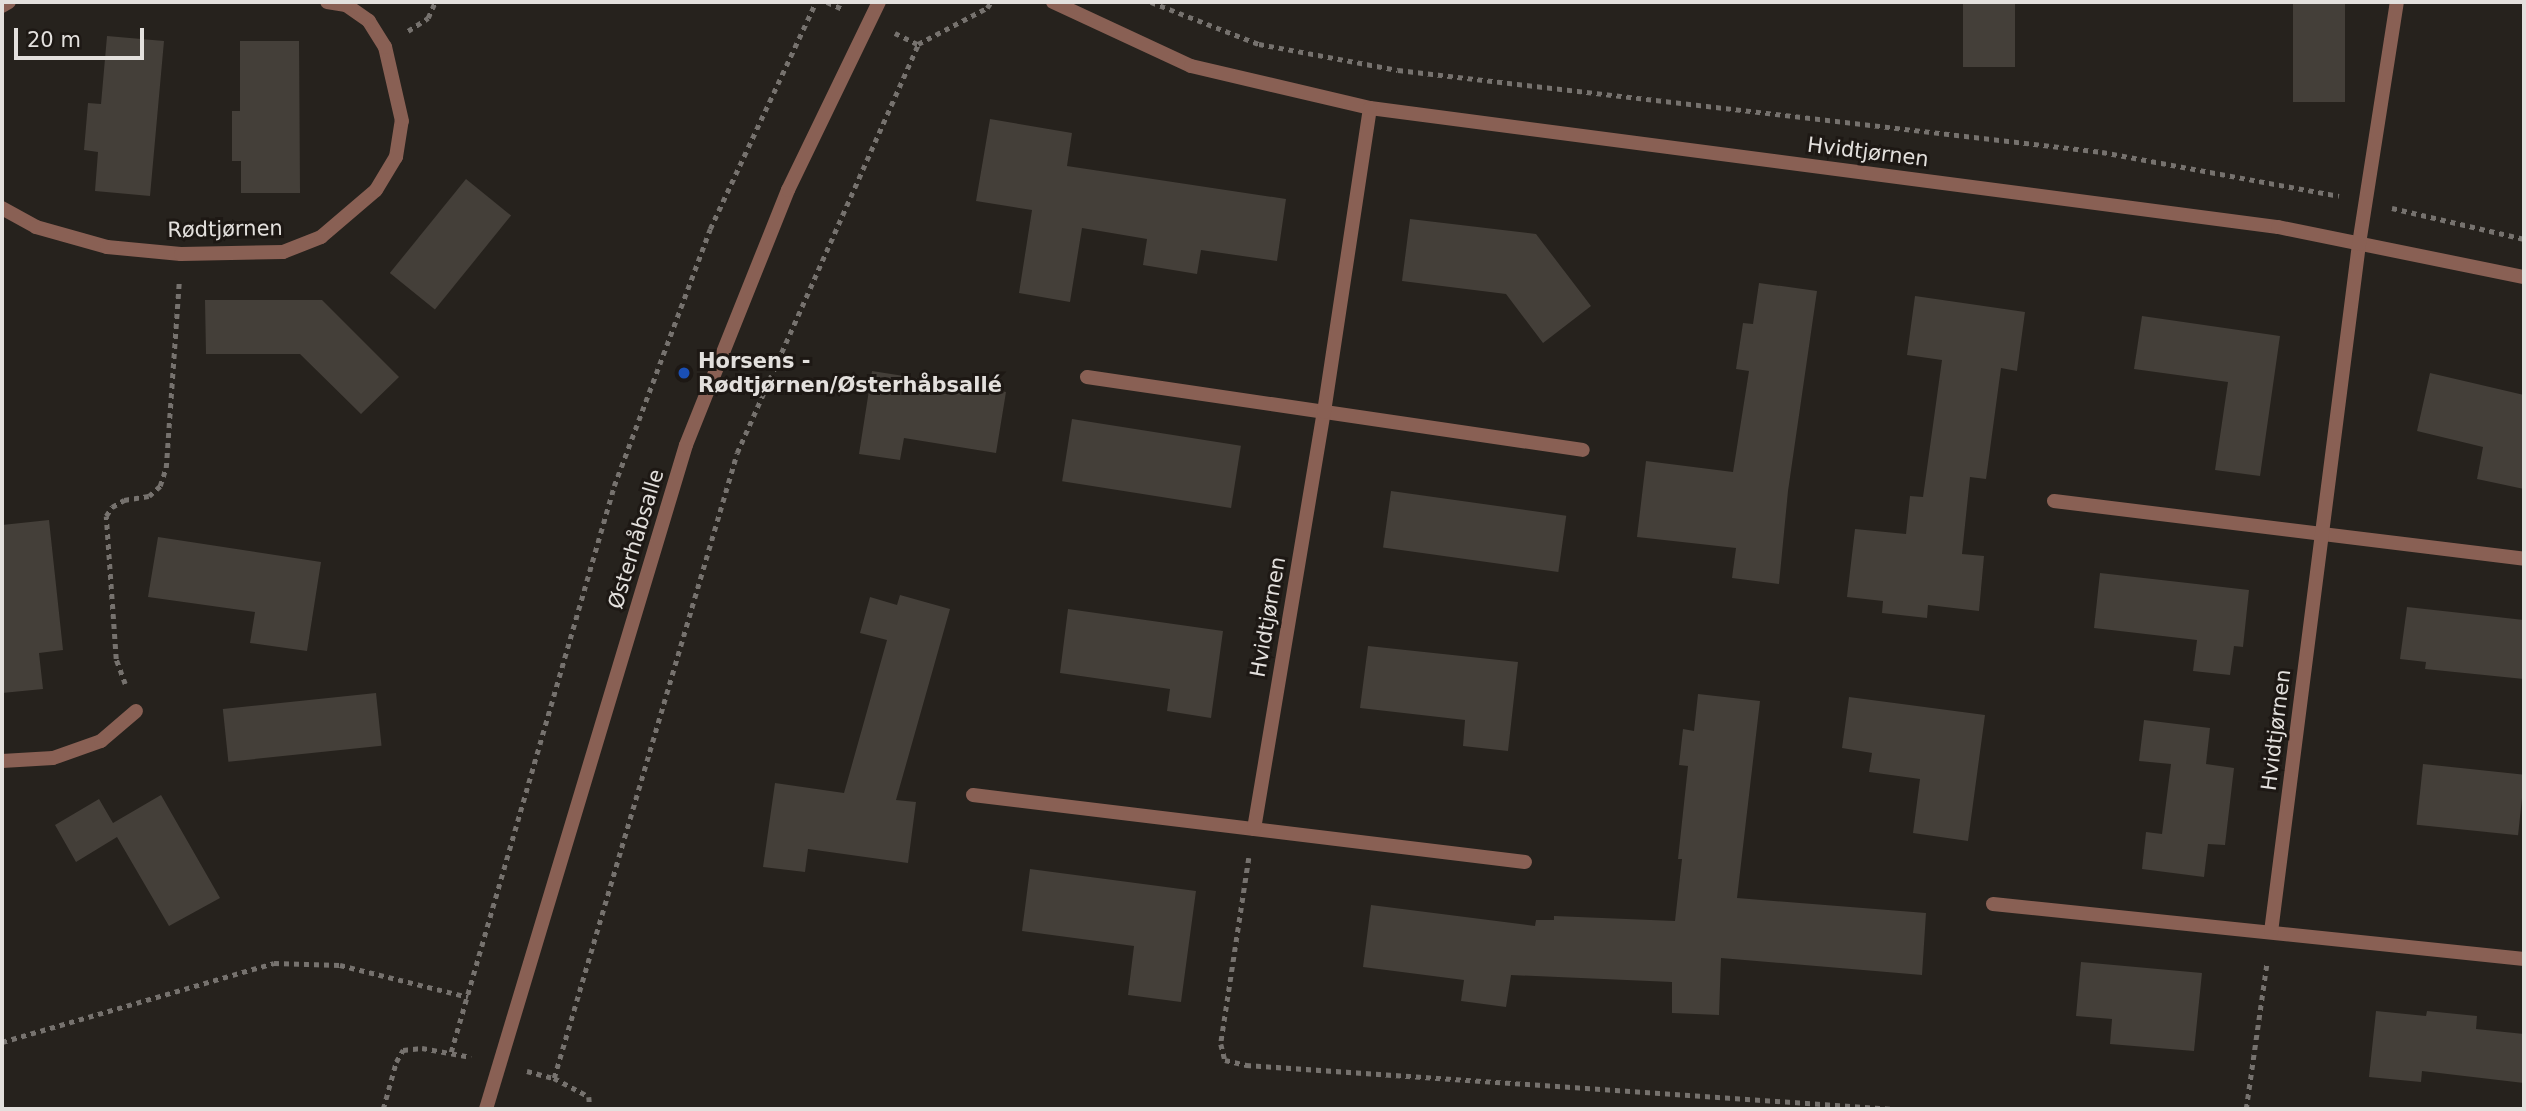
<!DOCTYPE html>
<meta charset="utf-8">
<style>
body{margin:0}
#map{position:relative;width:2526px;height:1111px;overflow:hidden;background:#26221d;font-family:"DejaVu Sans",sans-serif}
div>[style]{position:absolute}
.building>*{inset:0;background:#443f39;transform-origin:0 0}
.path>*{height:4.5px;margin-top:-2.25px;transform-origin:0;background:repeating-linear-gradient(90deg,#76726e 0 5px,transparent 0 10px)}
.minor>*{height:14px;margin:-7px;padding:0 7px;transform-origin:7px;border-radius:7px;background:#896054}
.tertiary>*{height:14px;margin:-7px;padding:0 7px;transform-origin:7px;border-radius:7px;background:#896054}
.dots>*{width:19px;height:19px;translate:-50% -50%;box-sizing:border-box;border:4px solid #1d1814;border-radius:50%}
span{translate:-50% -50%;white-space:nowrap;text-align:center;line-height:1.15;-webkit-text-stroke:6px #1d1814;paint-order:stroke}
.street-label{font-size:21px;color:#e3e0dd}
.poi-label{font-size:21px;color:#e3e0dd;font-weight:700}
.left{translate:0 -50%;text-align:left}
.frame{position:absolute;inset:0;border:4px solid #e3e0dd;pointer-events:none}
.scale{position:absolute;left:14px;top:28px;width:130px;height:32px;box-sizing:border-box;border:4px solid #e3e0dd;border-top:0;padding-left:9px;font-size:21px;line-height:24px;white-space:nowrap;color:#e3e0dd;-webkit-text-stroke:5px #1d1814;paint-order:stroke}
</style>
<div id="map">
<div class="building">
<i style="left:1963px;top:2px;width:52px;height:65px"></i>
<i style="left:2293px;top:2px;width:52px;height:100px"></i>
<i style="clip-path:polygon(107px 36px,164px 41px,150px 196px,95px 191px,98px 152px,84px 150px,88px 103px,101px 104px)"></i>
<i style="clip-path:polygon(240px 41px,299px 41px,300px 193px,241px 193px,241px 161px,232px 161px,232px 111px,240px 111px)"></i>
<i style="clip-path:polygon(990px 119px,1072px 133px,1067px 166px,1286px 199px,1277px 261px,1201px 250px,1197px 274px,1143px 265px,1147px 239px,1082px 228px,1070px 302px,1019px 293px,1032px 210px,976px 201px)"></i>
<i style="left:466px;top:179px;width:58px;height:121px;rotate:39deg"></i>
<i style="clip-path:polygon(1410px 219px,1536px 234px,1591px 306px,1543px 343px,1506px 294px,1402px 281px)"></i>
<i style="clip-path:polygon(1759px 283px,1817px 291px,1788px 491px,1779px 584px,1732px 578px,1736px 548px,1637px 537px,1646px 461px,1733px 472px,1749px 371px,1736px 369px,1743px 323px,1753px 324px)"></i>
<i style="clip-path:polygon(1915px 296px,2025px 312px,2017px 371px,2001px 368px,1986px 479px,1970px 477px,1962px 554px,1984px 556px,1979px 611px,1928px 605px,1927px 618px,1882px 613px,1883px 601px,1847px 597px,1855px 529px,1906px 534px,1910px 496px,1923px 497px,1942px 360px,1907px 355px)"></i>
<i style="clip-path:polygon(205px 300px,322px 300px,399px 377px,361px 414px,300px 354px,206px 354px)"></i>
<i style="clip-path:polygon(2142px 316px,2280px 336px,2260px 476px,2215px 470px,2228px 382px,2134px 369px)"></i>
<i style="clip-path:polygon(872px 371px,1006px 392px,996px 453px,904px 438px,900px 460px,859px 454px)"></i>
<i style="clip-path:polygon(2430px 373px,2524px 395px,2524px 489px,2477px 479px,2483px 447px,2417px 431px)"></i>
<i style="left:1072px;top:419px;width:171px;height:63px;rotate:9deg"></i>
<i style="left:1391px;top:491px;width:177px;height:57px;rotate:8deg"></i>
<i style="clip-path:polygon(49px 520px,63px 650px,39px 653px,43px 689px,2px 693px,2px 525px)"></i>
<i style="clip-path:polygon(158px 537px,321px 562px,307px 651px,250px 643px,255px 612px,148px 597px)"></i>
<i style="clip-path:polygon(2100px 573px,2249px 590px,2243px 647px,2234px 646px,2230px 675px,2193px 671px,2197px 640px,2094px 628px)"></i>
<i style="clip-path:polygon(900px 595px,950px 609px,896px 800px,916px 802px,908px 863px,808px 849px,805px 872px,763px 867px,775px 783px,844px 793px,887px 640px,860px 633px,870px 597px,897px 605px)"></i>
<i style="clip-path:polygon(2407px 607px,2524px 620px,2524px 679px,2425px 669px,2426px 662px,2400px 659px)"></i>
<i style="clip-path:polygon(1068px 609px,1223px 631px,1211px 718px,1167px 711px,1170px 689px,1060px 673px)"></i>
<i style="clip-path:polygon(1368px 646px,1518px 662px,1508px 751px,1463px 746px,1465px 720px,1360px 708px)"></i>
<i style="left:376px;top:693px;width:53px;height:154px;rotate:84deg"></i>
<i style="clip-path:polygon(1698px 694px,1760px 701px,1737px 898px,1926px 913px,1922px 975px,1721px 958px,1719px 1015px,1672px 1013px,1672px 982px,1511px 975px,1506px 1007px,1461px 1001px,1464px 980px,1363px 967px,1371px 905px,1535px 926px,1536px 920px,1554px 920px,1554px 916px,1675px 921px,1682px 859px,1678px 859px,1688px 766px,1679px 765px,1683px 729px,1694px 731px)"></i>
<i style="clip-path:polygon(1849px 697px,1985px 715px,1968px 841px,1913px 833px,1920px 779px,1869px 772px,1872px 753px,1842px 748px)"></i>
<i style="clip-path:polygon(2144px 720px,2210px 728px,2206px 764px,2234px 768px,2225px 845px,2208px 844px,2204px 877px,2142px 869px,2146px 832px,2162px 834px,2171px 764px,2139px 761px)"></i>
<i style="left:2423px;top:764px;width:102px;height:61px;rotate:6deg"></i>
<i style="clip-path:polygon(161px 795px,220px 898px,169px 926px,117px 837px,76px 862px,55px 825px,99px 799px,113px 823px)"></i>
<i style="clip-path:polygon(1030px 869px,1196px 891px,1181px 1002px,1128px 995px,1134px 946px,1022px 931px)"></i>
<i style="clip-path:polygon(2081px 962px,2202px 973px,2194px 1051px,2110px 1044px,2112px 1019px,2076px 1016px)"></i>
<i style="clip-path:polygon(2376px 1011px,2426px 1016px,2427px 1011px,2477px 1016px,2476px 1029px,2524px 1034px,2524px 1083px,2422px 1071px,2421px 1082px,2369px 1077px)"></i>
</div>
<div class="path">
<i style="left:827px;top:2px;width:17px;rotate:24deg"></i>
<i style="left:1151px;top:2px;width:116px;rotate:21.3deg"></i>
<i style="left:1259px;top:44px;width:141px;rotate:10.6deg"></i>
<i style="left:1398px;top:70px;width:709px;rotate:6.64deg"></i>
<i style="left:2102px;top:152px;width:241px;rotate:10.5deg"></i>
<i style="left:408px;top:31px;width:24px;rotate:-33deg"></i>
<i style="left:428px;top:18px;width:17px;rotate:-66deg"></i>
<i style="left:895px;top:33px;width:25px;rotate:26deg"></i>
<i style="left:2392px;top:208px;width:136px;rotate:13.2deg"></i>
<i style="left:125px;top:684px;width:27px;rotate:-110deg"></i>
<i style="left:116px;top:659px;width:143px;rotate:-94deg"></i>
<i style="left:106px;top:516px;width:11px;rotate:-56deg"></i>
<i style="left:112px;top:507px;width:14px;rotate:-30deg"></i>
<i style="left:124px;top:500px;width:25px;rotate:-9deg"></i>
<i style="left:149px;top:496px;width:15px;rotate:-42deg"></i>
<i style="left:160px;top:486px;width:19px;rotate:-72deg"></i>
<i style="left:166px;top:468px;width:185px;rotate:-86deg"></i>
<i style="left:1249px;top:858px;width:188px;rotate:98.6deg"></i>
<i style="left:1221px;top:1044px;width:16px;rotate:76deg"></i>
<i style="left:1225px;top:1060px;width:22px;rotate:13deg"></i>
<i style="left:1246px;top:1065px;width:649px;rotate:3.88deg"></i>
<i style="left:2px;top:1042px;width:283px;rotate:-16.2deg"></i>
<i style="left:274px;top:963px;width:66px;rotate:1.7deg"></i>
<i style="left:340px;top:965px;width:132px;rotate:14deg"></i>
<i style="left:451px;top:1052px;width:589px;rotate:-73.93deg"></i>
<i style="left:614px;top:486px;width:274px;rotate:-69.5deg"></i>
<i style="left:710px;top:229px;width:251px;rotate:-65deg"></i>
<i style="left:527px;top:1071px;width:28px;rotate:15deg"></i>
<i style="left:554px;top:1078px;width:40px;rotate:28deg"></i>
<i style="left:589px;top:1097px;width:12px;rotate:85deg"></i>
<i style="left:554px;top:1078px;width:651px;rotate:-73.68deg"></i>
<i style="left:737px;top:453px;width:447px;rotate:-66.1deg"></i>
<i style="left:918px;top:44px;width:78px;rotate:-27.6deg"></i>
<i style="left:987px;top:8px;width:7px;rotate:-56deg"></i>
<i style="left:383px;top:1109px;width:49px;rotate:-74.5deg"></i>
<i style="left:396px;top:1062px;width:14px;rotate:-60deg"></i>
<i style="left:403px;top:1050px;width:19px;rotate:-6deg"></i>
<i style="left:422px;top:1048px;width:50px;rotate:10.4deg"></i>
<i style="left:2246px;top:1109px;width:149px;rotate:-81.9deg"></i>
</div>
<div class="minor">
<i style="left:1053px;top:2px;width:152px;rotate:24.9deg"></i>
<i style="left:1191px;top:66px;width:184px;rotate:13.2deg"></i>
<i style="left:1370px;top:108px;width:916px;rotate:7.47deg"></i>
<i style="left:2278px;top:227px;width:251px;rotate:11.5deg"></i>
<i style="left:2px;top:6px;width:8px;rotate:-30deg"></i>
<i style="left:2px;top:208px;width:39px;rotate:29deg"></i>
<i style="left:36px;top:227px;width:74px;rotate:15.7deg"></i>
<i style="left:107px;top:247px;width:74px;rotate:5.4deg"></i>
<i style="left:181px;top:254px;width:102px;rotate:-1.1deg"></i>
<i style="left:283px;top:252px;width:41px;rotate:-21.5deg"></i>
<i style="left:321px;top:237px;width:72px;rotate:-40.5deg"></i>
<i style="left:376px;top:190px;width:39px;rotate:-59deg"></i>
<i style="left:396px;top:157px;width:36px;rotate:-81deg"></i>
<i style="left:402px;top:121px;width:76px;rotate:-102.9deg"></i>
<i style="left:385px;top:47px;width:31px;rotate:-122deg"></i>
<i style="left:369px;top:21px;width:28px;rotate:-145deg"></i>
<i style="left:346px;top:5px;width:19px;rotate:-171deg"></i>
<i style="left:1087px;top:377px;width:501px;rotate:8.37deg"></i>
<i style="left:2054px;top:501px;width:474px;rotate:7deg"></i>
<i style="left:2px;top:761px;width:51px;rotate:-3.4deg"></i>
<i style="left:53px;top:758px;width:51px;rotate:-19.5deg"></i>
<i style="left:101px;top:741px;width:46px;rotate:-40.6deg"></i>
<i style="left:973px;top:795px;width:556px;rotate:6.92deg"></i>
<i style="left:1254px;top:829px;width:423px;rotate:-80.5deg"></i>
<i style="left:1324px;top:412px;width:307px;rotate:-81.4deg"></i>
<i style="left:1993px;top:904px;width:534px;rotate:5.91deg"></i>
<i style="left:2271px;top:932px;width:694px;rotate:-82.71deg"></i>
<i style="left:2359px;top:244px;width:245px;rotate:-81.1deg"></i>
</div>
<div class="tertiary">
<i style="left:486px;top:1109px;width:693px;rotate:-73.24deg"></i>
<i style="left:686px;top:445px;width:275px;rotate:-68.2deg"></i>
<i style="left:788px;top:190px;width:209px;rotate:-64.2deg"></i>
</div>
<div class="dots">
<i style="left:684px;top:373px;background:#1a4fb4"></i>
</div>
<div class="street-label">
<span style="left:1868px;top:152px;rotate:7deg">Hvidtjørnen</span>
<span style="left:225px;top:229px;rotate:-1deg">Rødtjørnen</span>
<span style="left:636px;top:539px;rotate:-73deg">Østerhåbsalle</span>
<span style="left:1268px;top:617px;rotate:-80deg">Hvidtjørnen</span>
<span style="left:2276px;top:730px;rotate:-83deg">Hvidtjørnen</span>
</div>
<div class="poi-label">
<span class="left" style="left:698px;top:373px">Horsens -<br>Rødtjørnen/Østerhåbsallé</span>
</div>
<div class="frame"></div>
<div class="scale">20 m</div>
</div>
